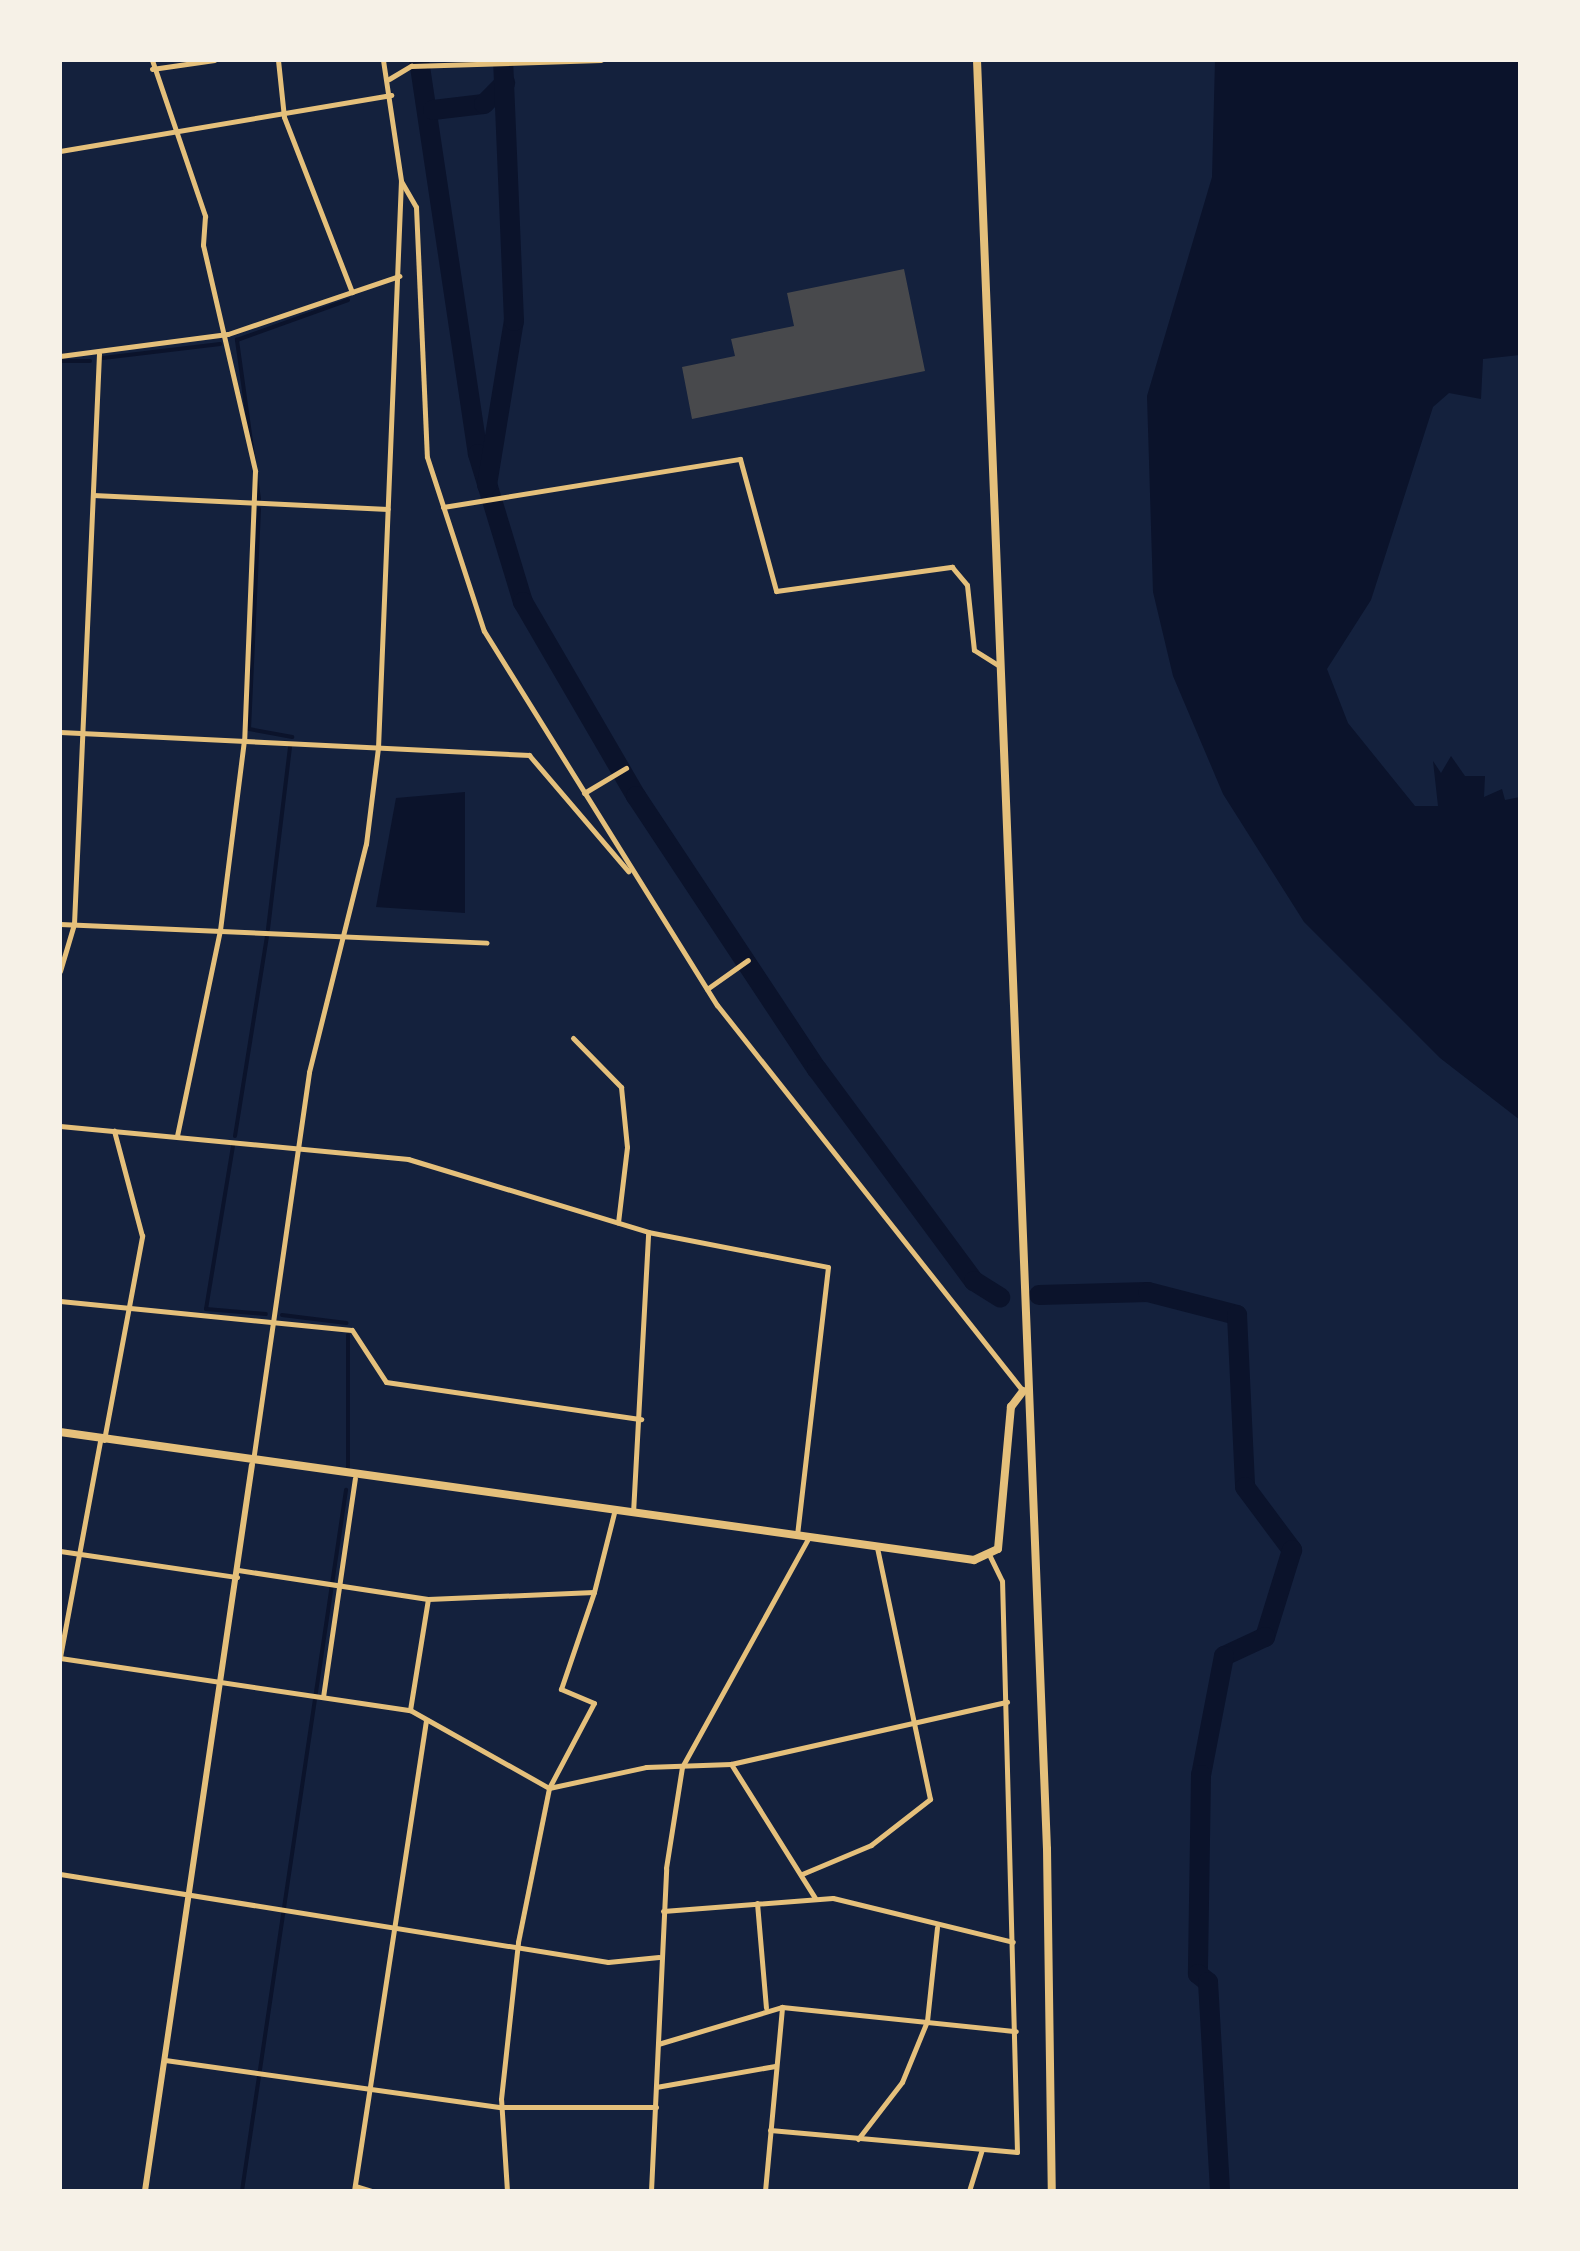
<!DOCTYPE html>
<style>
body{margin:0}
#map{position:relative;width:1580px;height:2251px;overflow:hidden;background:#14213d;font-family:Figtree,sans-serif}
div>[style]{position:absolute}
.water>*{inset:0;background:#0b132b}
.stream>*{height:4px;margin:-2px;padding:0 2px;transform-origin:2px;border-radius:2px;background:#0b132b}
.river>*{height:20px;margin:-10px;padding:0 10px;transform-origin:10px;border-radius:10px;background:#0b132b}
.building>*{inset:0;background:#48494c}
.minor>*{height:5px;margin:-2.5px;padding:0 2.5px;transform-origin:2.5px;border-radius:2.5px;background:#e5c07b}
.tertiary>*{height:6px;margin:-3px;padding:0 3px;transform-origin:3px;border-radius:3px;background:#e5c07b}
.secondary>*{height:8px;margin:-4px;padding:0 4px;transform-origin:4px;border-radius:4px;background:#e5c07b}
span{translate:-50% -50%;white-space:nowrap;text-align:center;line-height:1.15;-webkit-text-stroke:10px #f6f1e7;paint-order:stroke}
.frame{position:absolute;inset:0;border:62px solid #f6f1e7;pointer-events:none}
</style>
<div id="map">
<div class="water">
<i style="clip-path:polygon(1215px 60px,1520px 60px,1520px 355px,1483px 359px,1481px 399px,1449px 393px,1433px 407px,1371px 600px,1327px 669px,1348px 723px,1415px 806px,1438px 806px,1433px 761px,1441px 773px,1451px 756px,1465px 776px,1485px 776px,1484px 797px,1502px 789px,1505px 800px,1520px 797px,1520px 1120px,1440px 1058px,1304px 922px,1223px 794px,1173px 676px,1153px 592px,1147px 396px,1212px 177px)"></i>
<i style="clip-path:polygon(465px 792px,465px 913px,376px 907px,396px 798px)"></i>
</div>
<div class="stream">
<i style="left:103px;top:358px;width:118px;rotate:-6.8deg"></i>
<i style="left:60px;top:361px;width:30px"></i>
<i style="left:259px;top:499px;width:161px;rotate:-97.9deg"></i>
<i style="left:237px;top:340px;width:118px;rotate:-19.8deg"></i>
<i style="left:259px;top:509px;width:220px;rotate:92.6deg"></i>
<i style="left:249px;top:729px;width:44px;rotate:10.5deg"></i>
<i style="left:268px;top:929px;width:183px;rotate:-83.1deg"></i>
<i style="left:235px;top:1136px;width:202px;rotate:-80.9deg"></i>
<i style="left:233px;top:1146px;width:165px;rotate:99.4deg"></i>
<i style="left:206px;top:1309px;width:60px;rotate:4.8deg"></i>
<i style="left:282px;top:1315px;width:65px;rotate:7deg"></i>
<i style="left:348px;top:1335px;width:134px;rotate:90deg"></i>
<i style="left:242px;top:2191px;width:709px;rotate:-81.56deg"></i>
</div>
<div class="river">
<i style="left:419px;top:60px;width:398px;rotate:81.5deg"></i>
<i style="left:478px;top:454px;width:155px;rotate:73.1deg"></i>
<i style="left:523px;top:602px;width:225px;rotate:59.8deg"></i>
<i style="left:636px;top:796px;width:328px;rotate:56.5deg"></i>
<i style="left:817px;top:1069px;width:264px;rotate:53.5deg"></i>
<i style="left:974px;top:1281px;width:31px;rotate:32deg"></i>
<i style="left:433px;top:110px;width:51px;rotate:-6.7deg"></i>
<i style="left:484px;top:104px;width:30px;rotate:-45deg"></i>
<i style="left:487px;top:485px;width:166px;rotate:-80.7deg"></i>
<i style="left:514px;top:321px;width:261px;rotate:-92.4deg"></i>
<i style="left:1039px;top:1295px;width:109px;rotate:-1.6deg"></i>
<i style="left:1148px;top:1292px;width:92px;rotate:14.5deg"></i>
<i style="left:1237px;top:1315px;width:172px;rotate:87.3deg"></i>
<i style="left:1245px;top:1487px;width:79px;rotate:53.3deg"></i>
<i style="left:1292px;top:1550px;width:91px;rotate:107.2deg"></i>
<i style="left:1265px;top:1637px;width:45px;rotate:155.1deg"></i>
<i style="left:1224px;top:1656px;width:121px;rotate:100.9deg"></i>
<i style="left:1201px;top:1775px;width:199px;rotate:90.9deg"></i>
<i style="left:1198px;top:1974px;width:13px;rotate:39deg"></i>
<i style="left:1208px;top:1982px;width:209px;rotate:86.7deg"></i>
</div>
<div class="building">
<i style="clip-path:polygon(904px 269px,925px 371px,692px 419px,682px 367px,735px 356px,731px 339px,794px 326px,787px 293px)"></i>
</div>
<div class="minor">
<i style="left:152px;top:60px;width:165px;rotate:71.2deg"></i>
<i style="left:205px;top:216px;width:29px;rotate:94deg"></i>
<i style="left:203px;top:245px;width:232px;rotate:77deg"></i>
<i style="left:255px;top:471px;width:269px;rotate:92.3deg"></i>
<i style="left:244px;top:740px;width:192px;rotate:97.2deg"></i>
<i style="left:220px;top:930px;width:210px;rotate:101.8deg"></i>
<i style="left:278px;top:60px;width:57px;rotate:84deg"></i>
<i style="left:284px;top:117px;width:188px;rotate:68.8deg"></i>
<i style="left:383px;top:60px;width:122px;rotate:81.5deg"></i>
<i style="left:401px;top:181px;width:30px;rotate:60deg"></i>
<i style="left:416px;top:207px;width:250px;rotate:87.5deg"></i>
<i style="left:427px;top:457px;width:183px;rotate:71.9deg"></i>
<i style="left:484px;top:631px;width:441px;rotate:58.1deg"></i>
<i style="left:717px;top:1005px;width:493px;rotate:51.6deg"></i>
<i style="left:152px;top:69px;width:63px;rotate:-8.3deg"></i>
<i style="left:389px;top:79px;width:26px;rotate:-31deg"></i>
<i style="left:411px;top:66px;width:190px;rotate:-1.8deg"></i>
<i style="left:60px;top:151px;width:336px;rotate:-9.6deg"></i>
<i style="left:60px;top:356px;width:169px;rotate:-7.5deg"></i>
<i style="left:228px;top:334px;width:181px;rotate:-18.7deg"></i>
<i style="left:93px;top:495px;width:295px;rotate:2.7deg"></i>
<i style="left:443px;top:507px;width:301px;rotate:-9.2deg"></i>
<i style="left:740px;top:459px;width:137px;rotate:74.7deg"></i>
<i style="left:776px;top:591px;width:178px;rotate:-7.8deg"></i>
<i style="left:952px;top:567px;width:23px;rotate:50deg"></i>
<i style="left:967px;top:585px;width:65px;rotate:83.9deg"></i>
<i style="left:974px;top:650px;width:28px;rotate:32deg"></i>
<i style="left:60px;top:732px;width:470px;rotate:2.8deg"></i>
<i style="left:529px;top:755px;width:153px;rotate:49.5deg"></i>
<i style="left:584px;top:793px;width:49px;rotate:-30.8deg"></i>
<i style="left:60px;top:924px;width:427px;rotate:2.5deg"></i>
<i style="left:60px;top:971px;width:49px;rotate:-73.4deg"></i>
<i style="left:74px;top:924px;width:571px;rotate:-87.49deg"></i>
<i style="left:707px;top:989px;width:50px;rotate:-35.3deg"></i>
<i style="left:573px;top:1038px;width:69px;rotate:45.6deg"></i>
<i style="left:621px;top:1087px;width:60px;rotate:84.3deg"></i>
<i style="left:627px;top:1147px;width:76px;rotate:96.8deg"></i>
<i style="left:60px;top:1126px;width:350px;rotate:5.4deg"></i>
<i style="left:408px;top:1159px;width:251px;rotate:16.9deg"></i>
<i style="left:648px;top:1232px;width:183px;rotate:11deg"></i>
<i style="left:828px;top:1267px;width:269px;rotate:96.6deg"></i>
<i style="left:60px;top:1301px;width:293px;rotate:5.7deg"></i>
<i style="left:352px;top:1330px;width:62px;rotate:56.8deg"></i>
<i style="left:386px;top:1382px;width:258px;rotate:8.3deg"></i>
<i style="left:104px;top:1440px;width:208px;rotate:-79.4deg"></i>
<i style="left:142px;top:1236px;width:109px;rotate:-104.9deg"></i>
<i style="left:253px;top:1461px;width:393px;rotate:-81.8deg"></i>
<i style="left:309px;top:1072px;width:235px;rotate:-76deg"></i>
<i style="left:366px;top:844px;width:97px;rotate:-82.9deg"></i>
<i style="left:378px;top:748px;width:567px;rotate:-87.68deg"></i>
<i style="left:633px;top:1513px;width:281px;rotate:-86.9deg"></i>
<i style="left:60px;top:1551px;width:179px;rotate:8.4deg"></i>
<i style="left:238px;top:1570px;width:192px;rotate:8.7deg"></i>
<i style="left:428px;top:1599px;width:166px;rotate:-2.4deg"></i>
<i style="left:594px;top:1592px;width:81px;rotate:-75.8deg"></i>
<i style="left:60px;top:1657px;width:220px;rotate:-79.5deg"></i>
<i style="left:60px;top:1658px;width:354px;rotate:8.5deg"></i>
<i style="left:410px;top:1710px;width:159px;rotate:29.3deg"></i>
<i style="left:549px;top:1788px;width:99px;rotate:-12.2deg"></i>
<i style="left:646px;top:1767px;width:85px;rotate:-2deg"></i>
<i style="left:731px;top:1764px;width:158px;rotate:57.9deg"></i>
<i style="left:323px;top:1697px;width:221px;rotate:-81.7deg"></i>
<i style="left:410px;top:1710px;width:112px;rotate:-80.8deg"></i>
<i style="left:731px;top:1764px;width:283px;rotate:-12.7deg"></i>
<i style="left:60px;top:1874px;width:555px;rotate:9.12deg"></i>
<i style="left:608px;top:1962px;width:51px;rotate:-5.6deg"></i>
<i style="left:802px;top:1874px;width:75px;rotate:-22.8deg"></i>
<i style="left:871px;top:1845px;width:75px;rotate:-37.9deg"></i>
<i style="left:930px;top:1799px;width:257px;rotate:-101.9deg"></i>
<i style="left:757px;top:1903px;width:105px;rotate:85.1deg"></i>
<i style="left:663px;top:1911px;width:170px;rotate:-4.4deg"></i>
<i style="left:833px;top:1898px;width:185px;rotate:13.7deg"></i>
<i style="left:658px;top:2044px;width:129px;rotate:-16.6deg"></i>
<i style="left:782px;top:2007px;width:235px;rotate:5.9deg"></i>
<i style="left:165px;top:2060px;width:339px;rotate:8deg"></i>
<i style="left:501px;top:2107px;width:155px"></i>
<i style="left:656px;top:2087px;width:121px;rotate:-10deg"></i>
<i style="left:770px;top:2130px;width:248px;rotate:5.1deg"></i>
<i style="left:1017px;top:2152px;width:571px;rotate:-91.5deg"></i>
<i style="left:1002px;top:1581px;width:28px;rotate:-116deg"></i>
<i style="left:858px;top:2139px;width:72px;rotate:-52.3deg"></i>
<i style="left:902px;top:2082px;width:66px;rotate:-67.7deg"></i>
<i style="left:927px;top:2021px;width:94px;rotate:-83.9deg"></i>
<i style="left:355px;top:2186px;width:17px;rotate:17deg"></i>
<i style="left:354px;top:2191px;width:476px;rotate:-81.3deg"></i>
<i style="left:507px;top:2191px;width:92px;rotate:-93.7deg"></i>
<i style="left:501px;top:2099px;width:158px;rotate:-83.8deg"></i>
<i style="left:518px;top:1942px;width:157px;rotate:-78.6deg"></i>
<i style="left:549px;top:1788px;width:96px;rotate:-62.1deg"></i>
<i style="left:594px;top:1703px;width:36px;rotate:-157deg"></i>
<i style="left:561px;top:1689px;width:102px;rotate:-71.2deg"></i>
<i style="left:651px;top:2191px;width:323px;rotate:-87.3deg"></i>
<i style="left:666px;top:1868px;width:102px;rotate:-81deg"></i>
<i style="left:682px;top:1767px;width:260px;rotate:-61.1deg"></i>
<i style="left:765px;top:2191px;width:185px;rotate:-84.7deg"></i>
<i style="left:969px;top:2191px;width:44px;rotate:-72.8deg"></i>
</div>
<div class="tertiary">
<i style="left:145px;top:2191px;width:734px;rotate:-81.62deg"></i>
</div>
<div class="secondary">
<i style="left:977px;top:60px;width:1790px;rotate:87.76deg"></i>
<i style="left:1047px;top:1849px;width:342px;rotate:89.2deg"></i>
<i style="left:60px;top:1432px;width:923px;rotate:7.97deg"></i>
<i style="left:974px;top:1560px;width:26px;rotate:-25deg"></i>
<i style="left:998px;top:1549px;width:143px;rotate:-84.8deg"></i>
<i style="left:1011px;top:1407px;width:20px;rotate:-53deg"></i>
</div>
<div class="frame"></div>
</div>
